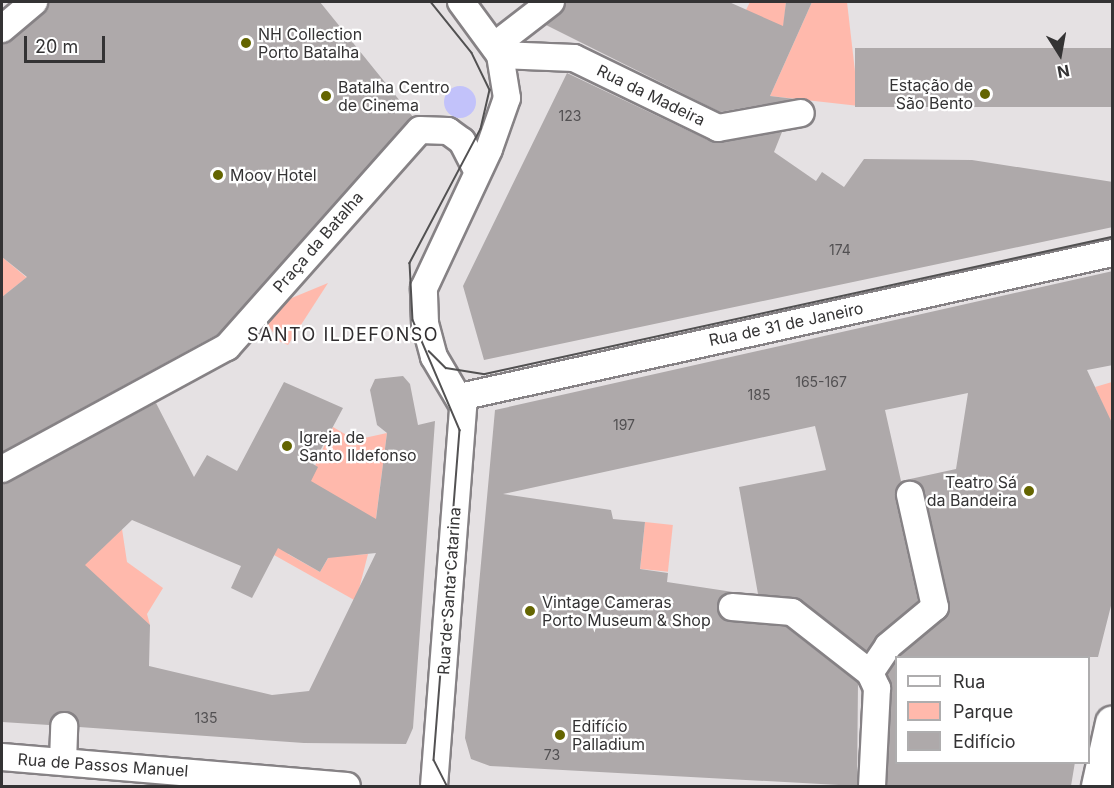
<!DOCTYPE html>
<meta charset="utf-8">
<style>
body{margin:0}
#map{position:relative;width:1114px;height:788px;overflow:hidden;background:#e5e1e3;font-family:Inter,sans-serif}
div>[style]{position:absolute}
.green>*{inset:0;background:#ffb9ac;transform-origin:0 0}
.water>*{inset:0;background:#c2c2fa}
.round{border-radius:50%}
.building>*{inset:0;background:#aea9aa;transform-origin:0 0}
.roads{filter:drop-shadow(2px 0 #868285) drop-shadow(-2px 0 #868285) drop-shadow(0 2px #868285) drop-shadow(0 -2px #868285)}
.minor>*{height:26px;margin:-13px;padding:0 13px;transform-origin:13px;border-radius:13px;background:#fff}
.major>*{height:33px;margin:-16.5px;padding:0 16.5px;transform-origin:16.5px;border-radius:16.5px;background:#fff}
.tram>*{height:1.5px;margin:-0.75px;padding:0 0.75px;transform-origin:0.75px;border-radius:0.75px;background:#525152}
.dots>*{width:16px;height:16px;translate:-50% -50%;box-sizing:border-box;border:3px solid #fff;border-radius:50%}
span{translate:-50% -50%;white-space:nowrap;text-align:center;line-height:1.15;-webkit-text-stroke:4.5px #fff;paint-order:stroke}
.number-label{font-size:14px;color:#525052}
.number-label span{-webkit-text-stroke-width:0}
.poi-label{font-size:16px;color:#343334}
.left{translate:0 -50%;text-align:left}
.right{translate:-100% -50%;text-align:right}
.street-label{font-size:16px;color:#343334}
.neighbourhood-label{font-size:18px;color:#312e30;letter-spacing:1.5px}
.frame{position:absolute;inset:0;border:3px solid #343334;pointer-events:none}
.legend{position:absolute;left:895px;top:656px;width:195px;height:108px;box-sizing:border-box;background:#fff;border:2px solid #aeadae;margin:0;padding:8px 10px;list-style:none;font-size:18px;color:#343334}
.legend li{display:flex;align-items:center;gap:12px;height:30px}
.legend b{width:30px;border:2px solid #aeadae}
.north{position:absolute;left:1030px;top:24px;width:60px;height:60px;-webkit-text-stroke:4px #fff;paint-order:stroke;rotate:169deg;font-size:16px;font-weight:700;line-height:24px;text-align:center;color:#343334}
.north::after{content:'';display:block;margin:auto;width:21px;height:27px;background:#343334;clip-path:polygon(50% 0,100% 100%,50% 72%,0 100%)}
.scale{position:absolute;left:24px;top:36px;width:81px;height:27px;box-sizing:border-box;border:3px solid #343334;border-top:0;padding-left:8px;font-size:18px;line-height:21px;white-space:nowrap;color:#343334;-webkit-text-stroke:4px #fff;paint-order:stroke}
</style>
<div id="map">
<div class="green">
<i style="clip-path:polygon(750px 2px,786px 2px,781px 50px,737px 28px)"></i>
<i style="clip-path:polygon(812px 2px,847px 2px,859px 106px,770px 96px)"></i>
<i style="clip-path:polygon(2px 257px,26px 277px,47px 261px,26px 278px,2px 297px)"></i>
<i style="clip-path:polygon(328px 283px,288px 345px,279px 341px,266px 322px,282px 302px)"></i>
<i style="clip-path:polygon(1112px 382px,1112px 425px,1095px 387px)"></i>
<i style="clip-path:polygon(evenodd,333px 427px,355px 440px,387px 433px,375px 526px,355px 555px,368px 554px,356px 601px,274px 555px,333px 427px,357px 508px,320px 572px,288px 554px,357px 508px)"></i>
<i style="left:645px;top:522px;width:28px;height:47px;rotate:6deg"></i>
<i style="clip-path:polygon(122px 529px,127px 562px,163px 588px,147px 614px,150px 625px,50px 598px,2px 648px,2px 618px,40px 579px,96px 554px)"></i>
</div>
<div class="water">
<i class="round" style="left:444px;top:86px;width:32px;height:32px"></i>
</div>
<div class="building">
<i style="clip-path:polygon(49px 2px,320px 2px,413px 117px,220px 333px,2px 452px,2px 297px,27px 277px,2px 257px,2px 44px,44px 13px)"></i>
<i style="clip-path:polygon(566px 2px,729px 2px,783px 26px,786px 2px,812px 2px,770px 96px,795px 99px,720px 112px,546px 25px)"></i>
<i style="left:1113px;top:48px;width:59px;height:258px;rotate:90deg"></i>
<i style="clip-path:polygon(567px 73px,712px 142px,782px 132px,774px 152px,816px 181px,822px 172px,844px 187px,864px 159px,972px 160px,1113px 182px,1113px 227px,484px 360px,463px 286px)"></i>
<i style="clip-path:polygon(evenodd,1113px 271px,1113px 365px,1087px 370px,1113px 425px,1113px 598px,1098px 657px,898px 657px,949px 611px,925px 492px,914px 481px,900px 484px,895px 498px,918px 601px,866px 651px,801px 600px,758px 594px,739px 487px,826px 470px,815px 426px,503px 494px,611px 510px,613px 519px,645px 522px,640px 569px,668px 573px,667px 582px,733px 592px,717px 605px,723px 619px,786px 627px,858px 683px,857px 786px,490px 766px,471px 759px,465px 738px,495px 410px,1113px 271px,968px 393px,956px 469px,901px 481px,885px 410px,968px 393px)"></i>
<i style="clip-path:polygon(evenodd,403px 376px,410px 384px,418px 425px,435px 421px,413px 728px,406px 744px,304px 743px,79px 727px,65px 711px,49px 725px,2px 722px,2px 484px,156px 403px,194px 477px,207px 455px,237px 471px,284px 382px,343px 408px,313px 464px,318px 467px,311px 481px,376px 519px,387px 433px,377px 425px,370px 390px,375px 379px,403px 376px,132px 520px,241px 566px,231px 588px,252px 598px,278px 548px,320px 572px,328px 558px,376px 553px,309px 691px,272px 695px,149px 666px,150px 625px,85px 565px,132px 520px)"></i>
<i style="clip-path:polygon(897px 660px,897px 762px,1075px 762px,1071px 786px,887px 786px,892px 689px,887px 674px)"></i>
</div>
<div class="roads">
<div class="minor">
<i style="left:2px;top:29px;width:42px;rotate:-40.2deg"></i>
<i style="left:494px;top:46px;width:72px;rotate:-37.7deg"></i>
<i style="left:500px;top:55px;width:74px;rotate:2.3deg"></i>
<i style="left:574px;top:58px;width:160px;rotate:25.9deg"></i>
<i style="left:718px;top:128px;width:84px;rotate:-10.2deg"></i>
<i style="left:460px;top:397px;width:668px;rotate:-12.45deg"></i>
<i style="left:2px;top:469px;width:256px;rotate:-28.5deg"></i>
<i style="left:227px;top:347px;width:290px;rotate:-48.4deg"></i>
<i style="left:420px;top:130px;width:28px;rotate:2deg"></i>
<i style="left:448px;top:131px;width:17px;rotate:36deg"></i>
<i style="left:462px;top:141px;width:33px;rotate:63deg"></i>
<i style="left:732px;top:607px;width:60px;rotate:4.8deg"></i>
<i style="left:792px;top:612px;width:99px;rotate:38deg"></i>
<i style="left:870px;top:673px;width:17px;rotate:65deg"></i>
<i style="left:877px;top:688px;width:98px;rotate:92.9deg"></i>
<i style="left:870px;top:673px;width:32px;rotate:-56deg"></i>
<i style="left:888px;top:646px;width:61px;rotate:-39.7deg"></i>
<i style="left:935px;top:607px;width:115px;rotate:-102.6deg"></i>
<i style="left:2px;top:757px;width:346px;rotate:4.8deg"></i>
<i style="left:63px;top:762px;width:36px;rotate:-88deg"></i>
<i style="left:434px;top:786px;width:381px;rotate:-85.6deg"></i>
<i style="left:463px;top:406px;width:57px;rotate:-120.6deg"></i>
<i style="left:434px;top:357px;width:35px;rotate:-105deg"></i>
<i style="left:425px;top:323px;width:35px;rotate:-92deg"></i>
<i style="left:424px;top:288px;width:153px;rotate:-64.9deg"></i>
<i style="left:489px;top:149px;width:54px;rotate:-70.6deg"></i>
<i style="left:507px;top:98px;width:44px;rotate:-99.2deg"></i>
<i style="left:500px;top:55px;width:66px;rotate:-126.3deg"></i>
</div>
<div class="major">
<i style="left:1098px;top:786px;width:65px;rotate:-77.5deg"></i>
</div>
</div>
<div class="tram">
<i style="left:431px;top:2px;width:65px;rotate:51.2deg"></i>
<i style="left:472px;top:53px;width:41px;rotate:64.1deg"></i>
<i style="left:490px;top:90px;width:40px;rotate:103deg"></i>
<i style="left:481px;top:129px;width:152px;rotate:117.9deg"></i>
<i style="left:410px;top:263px;width:57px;rotate:87deg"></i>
<i style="left:413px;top:320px;width:120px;rotate:66.9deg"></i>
<i style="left:460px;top:430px;width:331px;rotate:94.5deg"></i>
<i style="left:434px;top:760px;width:29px;rotate:63deg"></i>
<i style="left:429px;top:351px;width:24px;rotate:45deg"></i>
<i style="left:446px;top:368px;width:39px;rotate:9deg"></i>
<i style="left:485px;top:374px;width:642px;rotate:-12.33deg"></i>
</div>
<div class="dots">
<i style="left:246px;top:43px;background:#646500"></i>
<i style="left:985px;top:94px;background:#646500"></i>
<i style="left:326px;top:96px;background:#646500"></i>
<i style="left:218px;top:175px;background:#646500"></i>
<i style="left:287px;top:446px;background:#646500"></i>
<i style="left:1029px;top:491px;background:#646500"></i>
<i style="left:530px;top:611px;background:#646500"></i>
<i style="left:560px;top:735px;background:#646500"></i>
</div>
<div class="number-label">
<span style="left:570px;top:116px">123</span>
<span style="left:840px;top:250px">174</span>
<span style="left:821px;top:382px">165-167</span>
<span style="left:759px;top:395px">185</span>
<span style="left:624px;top:425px">197</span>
<span style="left:206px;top:718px">135</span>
<span style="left:552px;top:755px">73</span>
</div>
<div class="poi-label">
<span class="left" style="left:258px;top:43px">NH Collection<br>Porto Batalha</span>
<span class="right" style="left:973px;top:94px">Estação de<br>São Bento</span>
<span class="left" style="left:338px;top:96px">Batalha Centro<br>de Cinema</span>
<span class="left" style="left:230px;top:175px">Moov Hotel</span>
<span class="left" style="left:299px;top:446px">Igreja de<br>Santo Ildefonso</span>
<span class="right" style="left:1017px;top:491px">Teatro Sá<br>da Bandeira</span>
<span class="left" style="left:542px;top:611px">Vintage Cameras<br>Porto Museum &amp; Shop</span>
<span class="left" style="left:572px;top:735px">Edifício<br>Palladium</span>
</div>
<div class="street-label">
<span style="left:651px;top:95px;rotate:26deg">Rua da Madeira</span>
<span style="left:318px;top:242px;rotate:-49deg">Praça da Batalha</span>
<span style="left:786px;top:324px;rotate:-12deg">Rua de 31 de Janeiro</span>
<span style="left:449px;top:591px;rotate:-86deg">Rua de Santa Catarina</span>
<span style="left:103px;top:765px;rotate:4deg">Rua de Passos Manuel</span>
</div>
<div class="neighbourhood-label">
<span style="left:343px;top:335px">SANTO ILDEFONSO</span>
</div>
<div class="frame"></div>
<ul class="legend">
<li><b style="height:8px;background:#fff"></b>Rua</li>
<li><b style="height:16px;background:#ffb9ac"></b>Parque</li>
<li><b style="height:16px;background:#aea9aa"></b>Edifício</li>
</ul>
<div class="north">N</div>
<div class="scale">20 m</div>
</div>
